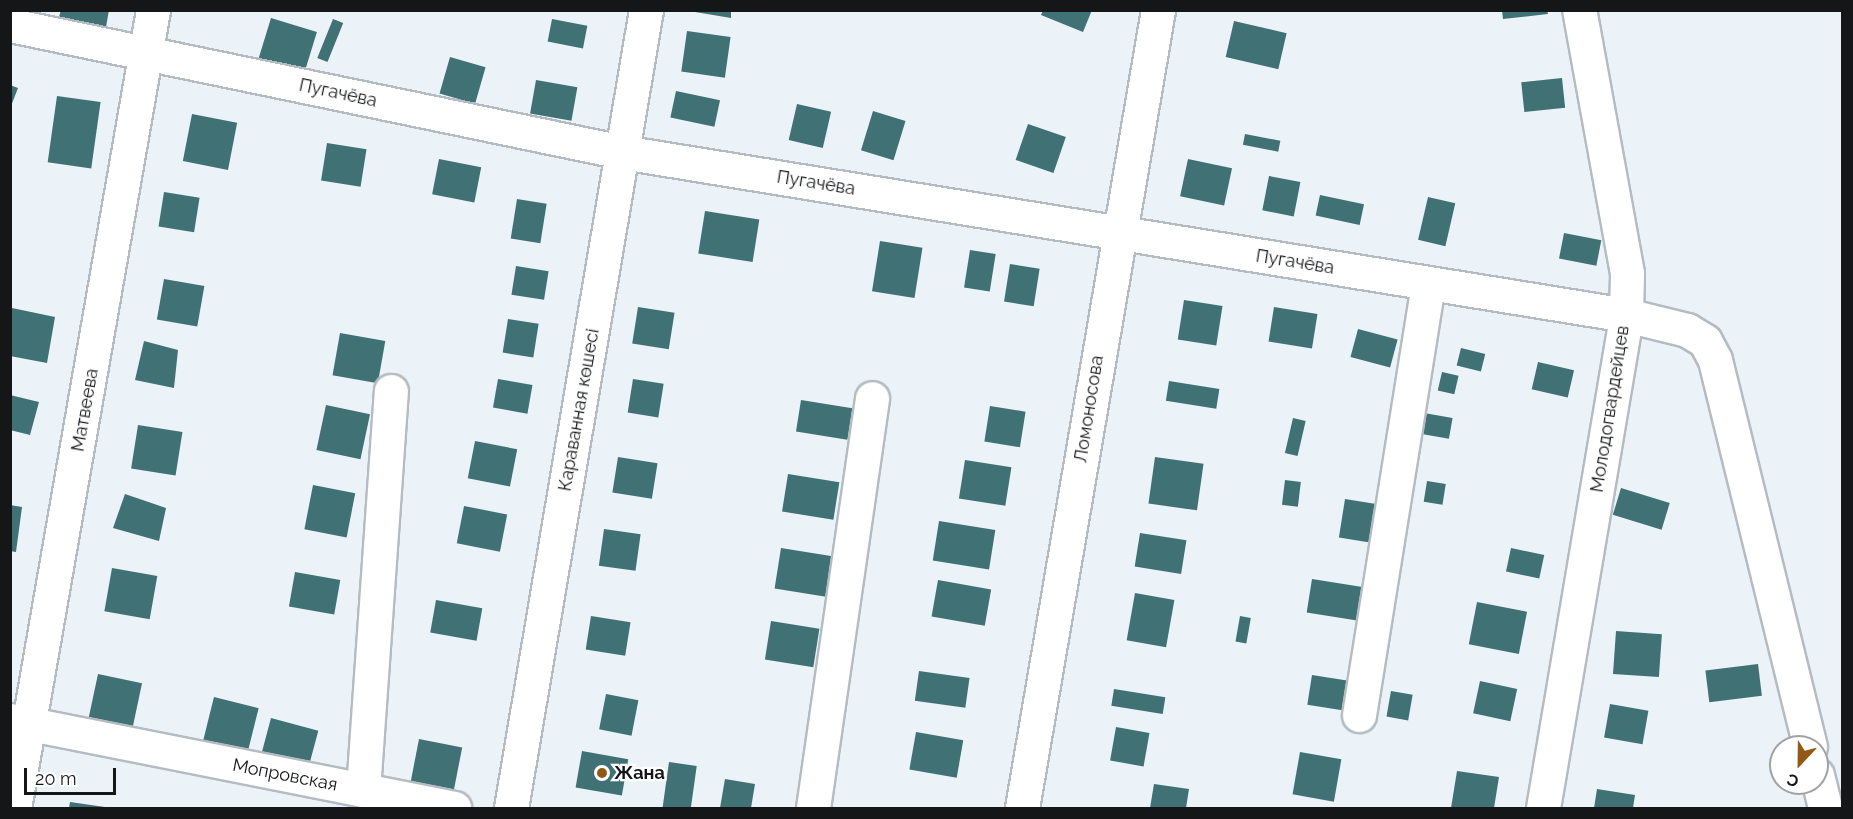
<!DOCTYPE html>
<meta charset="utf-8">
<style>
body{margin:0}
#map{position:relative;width:1853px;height:819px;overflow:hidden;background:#ebf3f9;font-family:Raleway,sans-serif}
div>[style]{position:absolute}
.building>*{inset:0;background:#407175;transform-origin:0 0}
.roads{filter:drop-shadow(2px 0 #b4bcc2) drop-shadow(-2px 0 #b4bcc2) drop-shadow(0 2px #b4bcc2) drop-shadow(0 -2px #b4bcc2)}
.minor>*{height:33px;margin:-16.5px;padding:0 16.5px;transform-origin:16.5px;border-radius:16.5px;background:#fff}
.major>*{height:33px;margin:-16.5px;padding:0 16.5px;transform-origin:16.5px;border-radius:16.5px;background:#fff}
.dots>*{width:16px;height:16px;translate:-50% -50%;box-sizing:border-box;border:3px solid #fff;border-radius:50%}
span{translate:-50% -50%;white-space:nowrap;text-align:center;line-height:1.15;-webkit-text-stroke:4.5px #fff;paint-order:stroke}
.street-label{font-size:18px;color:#141618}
.poi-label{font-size:18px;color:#141618;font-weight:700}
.left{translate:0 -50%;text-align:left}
.frame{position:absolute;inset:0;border:12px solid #141618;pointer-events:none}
.north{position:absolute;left:1769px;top:735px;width:60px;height:60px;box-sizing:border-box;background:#fff;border:2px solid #a1a2a3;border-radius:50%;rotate:202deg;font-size:16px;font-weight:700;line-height:24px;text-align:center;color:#141618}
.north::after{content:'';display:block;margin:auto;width:21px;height:27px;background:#935816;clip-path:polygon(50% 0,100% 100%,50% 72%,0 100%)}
.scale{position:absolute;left:24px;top:768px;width:92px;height:27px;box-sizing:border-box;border:3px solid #141618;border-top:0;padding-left:8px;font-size:18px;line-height:21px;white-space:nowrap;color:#141618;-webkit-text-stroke:4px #fff;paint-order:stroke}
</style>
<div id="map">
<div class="building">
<i style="clip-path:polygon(61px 10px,109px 10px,106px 27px,59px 17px)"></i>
<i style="clip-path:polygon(695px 10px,731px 10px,731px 18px,695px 12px)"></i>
<i style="clip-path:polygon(1043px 10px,1092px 10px,1083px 32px,1041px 15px)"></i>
<i style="clip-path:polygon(1502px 10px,1547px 10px,1548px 14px,1503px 19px)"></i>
<i style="left:271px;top:18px;width:48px;height:44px;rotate:17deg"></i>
<i style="left:333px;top:19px;width:11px;height:42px;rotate:22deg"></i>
<i style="left:552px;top:19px;width:36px;height:23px;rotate:11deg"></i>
<i style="left:1234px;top:21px;width:54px;height:37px;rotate:13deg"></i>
<i style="left:687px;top:31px;width:44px;height:41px;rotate:8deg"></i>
<i style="left:450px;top:57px;width:37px;height:38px;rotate:16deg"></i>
<i style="left:1562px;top:78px;width:30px;height:41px;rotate:84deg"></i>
<i style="left:536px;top:80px;width:42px;height:34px;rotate:10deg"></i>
<i style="clip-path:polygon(10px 85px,18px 88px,11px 106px,10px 106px)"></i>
<i style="left:676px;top:91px;width:45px;height:27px;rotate:12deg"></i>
<i style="left:57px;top:96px;width:44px;height:67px;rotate:8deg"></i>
<i style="left:797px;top:104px;width:35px;height:37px;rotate:13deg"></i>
<i style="left:873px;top:111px;width:34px;height:41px;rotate:17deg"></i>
<i style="left:192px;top:114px;width:46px;height:48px;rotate:11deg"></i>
<i style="left:1028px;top:124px;width:40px;height:38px;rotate:19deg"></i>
<i style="left:1245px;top:134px;width:36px;height:11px;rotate:11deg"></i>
<i style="left:327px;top:143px;width:40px;height:38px;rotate:9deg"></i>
<i style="left:439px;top:159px;width:43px;height:36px;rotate:11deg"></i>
<i style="left:1188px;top:159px;width:45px;height:38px;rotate:12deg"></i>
<i style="left:1269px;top:176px;width:32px;height:35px;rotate:11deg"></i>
<i style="left:164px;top:192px;width:36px;height:35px;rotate:9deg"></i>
<i style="left:1320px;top:195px;width:45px;height:21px;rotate:12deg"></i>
<i style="left:1428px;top:197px;width:28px;height:44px;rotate:13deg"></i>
<i style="left:517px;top:199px;width:30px;height:40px;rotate:9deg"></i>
<i style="left:705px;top:211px;width:55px;height:43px;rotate:9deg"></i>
<i style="left:1564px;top:233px;width:38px;height:26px;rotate:11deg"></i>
<i style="left:880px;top:241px;width:43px;height:51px;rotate:9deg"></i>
<i style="left:970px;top:250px;width:26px;height:38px;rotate:9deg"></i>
<i style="left:1010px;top:264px;width:30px;height:38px;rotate:9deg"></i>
<i style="left:516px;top:266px;width:33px;height:29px;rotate:9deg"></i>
<i style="left:164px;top:279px;width:41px;height:41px;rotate:10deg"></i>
<i style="left:1184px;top:300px;width:39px;height:40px;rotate:9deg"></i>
<i style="left:638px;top:307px;width:37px;height:37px;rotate:9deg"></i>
<i style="left:1274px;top:307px;width:44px;height:35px;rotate:9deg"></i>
<i style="clip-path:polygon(12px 308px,55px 317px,47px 363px,10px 356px)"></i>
<i style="left:508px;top:319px;width:31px;height:34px;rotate:9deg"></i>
<i style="left:1358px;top:329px;width:41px;height:29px;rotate:15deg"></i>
<i style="left:340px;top:333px;width:46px;height:43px;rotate:10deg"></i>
<i style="clip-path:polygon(144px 341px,178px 350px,174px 388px,135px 380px)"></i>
<i style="left:1461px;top:348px;width:25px;height:18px;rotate:14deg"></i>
<i style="left:1538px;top:362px;width:37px;height:28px;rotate:13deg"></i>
<i style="left:1442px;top:372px;width:17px;height:19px;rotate:13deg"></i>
<i style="left:498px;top:379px;width:35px;height:29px;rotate:10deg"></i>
<i style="left:633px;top:379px;width:31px;height:34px;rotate:9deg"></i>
<i style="left:1169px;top:381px;width:51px;height:20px;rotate:9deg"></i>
<i style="clip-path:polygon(10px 395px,39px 402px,30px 435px,10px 430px)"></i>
<i style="left:801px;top:400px;width:52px;height:32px;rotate:9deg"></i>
<i style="left:326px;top:405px;width:45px;height:46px;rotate:12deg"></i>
<i style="left:990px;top:406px;width:36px;height:36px;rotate:9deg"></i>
<i style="left:1424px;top:413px;width:29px;height:21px;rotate:10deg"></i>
<i style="left:1293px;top:418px;width:13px;height:36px;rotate:13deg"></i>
<i style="left:138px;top:425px;width:45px;height:44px;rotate:9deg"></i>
<i style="left:475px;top:441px;width:43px;height:38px;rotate:11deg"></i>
<i style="left:618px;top:457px;width:40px;height:36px;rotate:9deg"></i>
<i style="left:1155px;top:457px;width:49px;height:47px;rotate:8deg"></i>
<i style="left:965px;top:460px;width:47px;height:39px;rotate:9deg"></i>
<i style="left:788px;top:474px;width:52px;height:38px;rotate:9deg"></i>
<i style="left:1285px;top:480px;width:16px;height:25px;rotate:7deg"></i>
<i style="left:1427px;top:481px;width:19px;height:21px;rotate:9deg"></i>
<i style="left:313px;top:485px;width:43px;height:45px;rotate:11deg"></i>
<i style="left:1621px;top:488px;width:51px;height:28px;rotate:17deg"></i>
<i style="clip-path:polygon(125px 494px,166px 508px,159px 541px,113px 528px)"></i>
<i style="left:1345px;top:499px;width:33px;height:39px;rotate:9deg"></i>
<i style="clip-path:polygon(10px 505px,22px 507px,16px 552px,10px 551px)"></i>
<i style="left:464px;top:506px;width:44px;height:38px;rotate:11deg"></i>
<i style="left:939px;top:521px;width:57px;height:40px;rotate:9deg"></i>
<i style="left:604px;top:529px;width:37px;height:37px;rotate:8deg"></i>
<i style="left:1140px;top:533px;width:47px;height:34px;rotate:9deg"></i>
<i style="left:781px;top:548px;width:52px;height:41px;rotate:9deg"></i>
<i style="left:1511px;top:548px;width:34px;height:24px;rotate:12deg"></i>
<i style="left:112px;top:568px;width:46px;height:44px;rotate:10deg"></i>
<i style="left:295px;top:572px;width:46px;height:35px;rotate:10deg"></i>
<i style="left:1312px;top:579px;width:51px;height:34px;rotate:9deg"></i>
<i style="left:938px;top:580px;width:54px;height:37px;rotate:10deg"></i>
<i style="left:1135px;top:593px;width:40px;height:48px;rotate:10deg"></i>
<i style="left:436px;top:600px;width:47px;height:33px;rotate:10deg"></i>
<i style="left:1477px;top:602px;width:51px;height:43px;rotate:11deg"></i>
<i style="left:591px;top:616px;width:40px;height:34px;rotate:9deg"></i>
<i style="left:1240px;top:616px;width:11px;height:26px;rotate:10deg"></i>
<i style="left:771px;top:621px;width:49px;height:39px;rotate:9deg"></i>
<i style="left:1616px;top:631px;width:46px;height:43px;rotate:4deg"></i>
<i style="left:1758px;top:664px;width:32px;height:53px;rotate:83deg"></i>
<i style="left:919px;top:671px;width:51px;height:30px;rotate:8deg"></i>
<i style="left:98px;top:674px;width:45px;height:44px;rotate:12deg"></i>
<i style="left:1312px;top:675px;width:37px;height:30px;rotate:9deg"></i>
<i style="left:1480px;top:681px;width:38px;height:33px;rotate:12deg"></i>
<i style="left:1114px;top:689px;width:52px;height:17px;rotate:9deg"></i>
<i style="left:1391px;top:691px;width:22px;height:26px;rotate:10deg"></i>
<i style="left:606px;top:694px;width:33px;height:36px;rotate:11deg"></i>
<i style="left:214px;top:697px;width:46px;height:45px;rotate:14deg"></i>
<i style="left:1610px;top:704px;width:39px;height:34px;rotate:10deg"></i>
<i style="left:271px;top:718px;width:49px;height:40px;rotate:15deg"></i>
<i style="left:1116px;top:727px;width:34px;height:34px;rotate:10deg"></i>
<i style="left:916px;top:732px;width:48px;height:38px;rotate:10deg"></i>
<i style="left:419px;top:739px;width:44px;height:43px;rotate:11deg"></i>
<i style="left:582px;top:751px;width:47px;height:37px;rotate:10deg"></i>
<i style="left:1300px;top:752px;width:42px;height:43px;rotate:10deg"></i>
<i style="left:669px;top:762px;width:28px;height:47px;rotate:8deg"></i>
<i style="clip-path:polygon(1457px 771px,1499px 777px,1494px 808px,1451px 808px)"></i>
<i style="clip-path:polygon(725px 779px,755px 784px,751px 808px,720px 808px)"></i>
<i style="clip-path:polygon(1154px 784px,1189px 789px,1186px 808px,1150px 808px)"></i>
<i style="clip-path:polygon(1597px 789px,1635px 795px,1633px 808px,1594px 808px)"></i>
<i style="clip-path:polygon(70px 802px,105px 807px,105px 808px,69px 808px)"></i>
</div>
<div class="roads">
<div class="minor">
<i style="left:10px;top:25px;width:625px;rotate:11.72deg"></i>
<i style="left:622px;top:152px;width:1017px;rotate:9.22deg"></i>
<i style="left:1626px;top:315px;width:63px;rotate:13.8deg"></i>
<i style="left:1687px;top:330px;width:21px;rotate:31deg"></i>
<i style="left:1705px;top:341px;width:21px;rotate:62deg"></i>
<i style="left:1715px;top:360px;width:398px;rotate:76.2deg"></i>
<i style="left:1359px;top:715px;width:437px;rotate:-80.9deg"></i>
<i style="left:10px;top:720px;width:453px;rotate:11.2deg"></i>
<i style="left:1817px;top:775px;width:34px;rotate:76deg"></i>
<i style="left:363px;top:790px;width:400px;rotate:-86deg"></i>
<i style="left:14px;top:808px;width:810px;rotate:-80.12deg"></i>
<i style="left:813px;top:808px;width:414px;rotate:-81.8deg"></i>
<i style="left:1022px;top:808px;width:810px;rotate:-80.33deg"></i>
<i style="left:1543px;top:808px;width:500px;rotate:-80.4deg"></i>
<i style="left:1626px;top:315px;width:42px;rotate:-88.6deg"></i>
<i style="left:1627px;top:273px;width:267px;rotate:-100.3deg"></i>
</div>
<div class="major">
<i style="left:511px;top:808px;width:809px;rotate:-80.4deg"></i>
</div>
</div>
<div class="dots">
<i style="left:602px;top:773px;background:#935816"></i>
</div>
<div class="street-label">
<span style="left:338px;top:93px;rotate:12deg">Пугачёва</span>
<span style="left:816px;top:183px;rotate:9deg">Пугачёва</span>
<span style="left:1295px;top:262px;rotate:9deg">Пугачёва</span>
<span style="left:1089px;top:409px;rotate:-81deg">Ломоносова</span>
<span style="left:1610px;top:409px;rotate:-81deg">Молодогвардейцев</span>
<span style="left:85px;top:410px;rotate:-80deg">Матвеева</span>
<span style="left:579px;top:410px;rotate:-80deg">Караванная көшесі</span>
<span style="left:285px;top:775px;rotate:11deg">Мопровская</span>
</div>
<div class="poi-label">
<span class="left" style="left:614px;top:773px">Жана</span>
</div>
<div class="frame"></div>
<div class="north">С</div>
<div class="scale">20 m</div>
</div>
